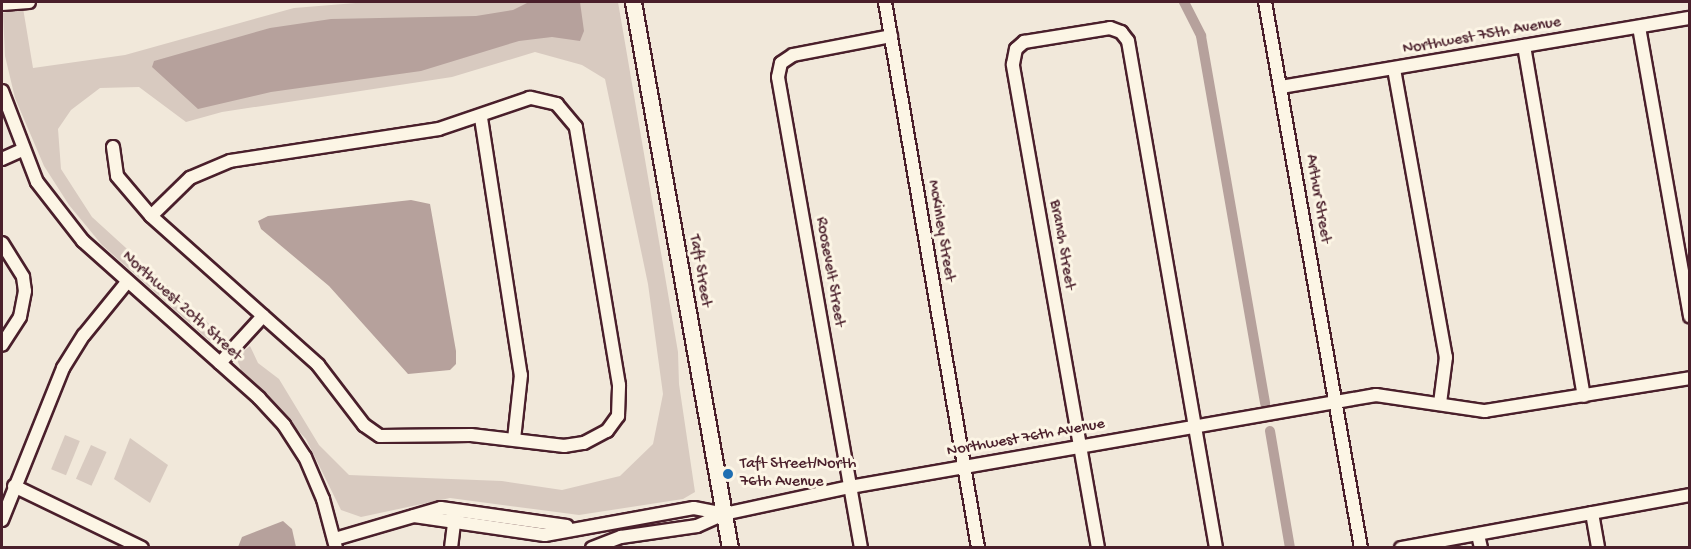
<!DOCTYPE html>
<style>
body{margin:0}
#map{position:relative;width:1691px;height:549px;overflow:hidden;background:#f1e8da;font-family:"Gochi Hand",sans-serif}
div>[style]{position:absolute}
.green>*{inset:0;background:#d8cac0;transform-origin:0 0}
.water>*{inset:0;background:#b6a19c}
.canal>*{height:10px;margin:-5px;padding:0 5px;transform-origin:5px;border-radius:5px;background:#b6a19c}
.roads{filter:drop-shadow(2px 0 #4a1f2b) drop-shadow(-2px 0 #4a1f2b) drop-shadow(0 2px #4a1f2b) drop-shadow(0 -2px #4a1f2b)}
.minor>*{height:12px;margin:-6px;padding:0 6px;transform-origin:6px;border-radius:6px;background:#fcf5e5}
.tertiary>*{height:15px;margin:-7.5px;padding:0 7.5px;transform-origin:7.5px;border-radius:7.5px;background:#fcf5e5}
.dots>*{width:16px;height:16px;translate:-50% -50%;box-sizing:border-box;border:3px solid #fcf5e5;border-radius:50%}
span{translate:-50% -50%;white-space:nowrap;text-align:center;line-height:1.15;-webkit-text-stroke:6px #fcf5e5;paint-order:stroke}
.street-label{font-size:16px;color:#4a1f2b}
.poi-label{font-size:16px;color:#4a1f2b}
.left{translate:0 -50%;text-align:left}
.frame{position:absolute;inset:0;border:3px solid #4a1f2b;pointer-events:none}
</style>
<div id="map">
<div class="green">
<i style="clip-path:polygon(368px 2px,618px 2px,678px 352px,679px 384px,695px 492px,683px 499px,579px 515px,450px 498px,361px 517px,341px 510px,306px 439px,241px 370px,236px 357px,250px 346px,258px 363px,279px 379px,319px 445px,349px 475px,502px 481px,562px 490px,620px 476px,653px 444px,663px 394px,648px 284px,605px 79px,582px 65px,535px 52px,452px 77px,222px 112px,186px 122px,139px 87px,100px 88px,71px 110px,58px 129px,61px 169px,92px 217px,227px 340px,212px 343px,102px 245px,69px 205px,44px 166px,15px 98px,5px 56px,3px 13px,23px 8px,33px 68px,125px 55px,294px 8px)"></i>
<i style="left:65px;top:435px;width:16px;height:37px;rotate:22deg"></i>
<i style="clip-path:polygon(130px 438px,168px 465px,150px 503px,114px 479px)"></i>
<i style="left:91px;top:445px;width:17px;height:37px;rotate:24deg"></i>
</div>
<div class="water">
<i style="clip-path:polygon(529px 2px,580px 2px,584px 31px,580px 41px,552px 37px,519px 41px,421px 71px,271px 92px,198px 109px,152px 67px,154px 61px,270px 28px,331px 19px,476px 16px,513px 10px)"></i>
<i style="clip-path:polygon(411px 200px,430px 204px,456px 351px,456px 364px,450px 370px,408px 374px,329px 286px,261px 229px,258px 221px,268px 216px)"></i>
<i style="clip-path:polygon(283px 521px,292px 529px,296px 547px,238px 547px,242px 537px)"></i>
</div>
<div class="canal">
<i style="left:1184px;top:2px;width:38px;rotate:63deg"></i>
<i style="left:1201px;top:36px;width:373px;rotate:80.1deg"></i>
<i style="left:1270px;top:431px;width:119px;rotate:80.3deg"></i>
</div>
<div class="roads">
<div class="minor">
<i style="left:885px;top:2px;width:554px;rotate:80.33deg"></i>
<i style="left:1265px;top:2px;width:554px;rotate:80.03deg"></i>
<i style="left:2px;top:4px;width:27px;rotate:-4deg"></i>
<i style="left:1639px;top:27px;width:294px;rotate:80deg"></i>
<i style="left:1524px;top:46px;width:355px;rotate:80.3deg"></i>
<i style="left:1394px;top:69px;width:293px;rotate:79.8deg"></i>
<i style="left:1446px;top:357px;width:46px;rotate:97.4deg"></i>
<i style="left:1281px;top:87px;width:415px;rotate:-9.6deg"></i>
<i style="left:2px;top:91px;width:97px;rotate:69deg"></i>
<i style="left:37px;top:182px;width:75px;rotate:52.1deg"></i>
<i style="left:83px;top:241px;width:236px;rotate:41.7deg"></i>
<i style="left:259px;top:398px;width:37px;rotate:47deg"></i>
<i style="left:284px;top:425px;width:38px;rotate:57deg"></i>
<i style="left:305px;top:457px;width:46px;rotate:66.8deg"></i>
<i style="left:323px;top:499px;width:51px;rotate:75.1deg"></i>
<i style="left:481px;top:118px;width:260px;rotate:81.2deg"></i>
<i style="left:521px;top:375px;width:64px;rotate:96.2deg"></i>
<i style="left:113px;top:147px;width:29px;rotate:82deg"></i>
<i style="left:117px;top:176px;width:52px;rotate:49.6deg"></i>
<i style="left:151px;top:216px;width:224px;rotate:41.7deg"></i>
<i style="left:318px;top:365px;width:76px;rotate:52.5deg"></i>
<i style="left:364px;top:425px;width:19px;rotate:35deg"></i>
<i style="left:380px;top:436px;width:91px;rotate:-0.6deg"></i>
<i style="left:471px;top:435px;width:94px;rotate:6.7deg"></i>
<i style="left:564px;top:446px;width:20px;rotate:-9deg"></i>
<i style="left:584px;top:443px;width:26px;rotate:-28deg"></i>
<i style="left:607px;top:431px;width:19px;rotate:-54deg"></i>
<i style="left:618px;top:416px;width:31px;rotate:-88deg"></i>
<i style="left:619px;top:385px;width:262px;rotate:-99.5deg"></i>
<i style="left:576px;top:127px;width:30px;rotate:-130deg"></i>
<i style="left:557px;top:104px;width:28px;rotate:-167deg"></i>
<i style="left:530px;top:98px;width:96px;rotate:161.2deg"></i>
<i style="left:439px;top:129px;width:211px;rotate:171.3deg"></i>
<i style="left:230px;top:161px;width:43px;rotate:157deg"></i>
<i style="left:190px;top:178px;width:54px;rotate:135.7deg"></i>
<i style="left:2px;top:159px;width:22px;rotate:-24deg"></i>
<i style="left:2px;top:243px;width:40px;rotate:58deg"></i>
<i style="left:23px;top:277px;width:14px;rotate:82deg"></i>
<i style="left:25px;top:291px;width:26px;rotate:101deg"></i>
<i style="left:20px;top:317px;width:33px;rotate:123deg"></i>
<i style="left:220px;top:363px;width:64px;rotate:-47.5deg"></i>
<i style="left:14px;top:486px;width:142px;rotate:25.8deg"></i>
<i style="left:1592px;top:513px;width:36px;rotate:80deg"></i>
<i style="left:414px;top:516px;width:132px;rotate:8.3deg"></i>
<i style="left:545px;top:535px;width:151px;rotate:-10.3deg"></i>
<i style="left:694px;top:508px;width:31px;rotate:11deg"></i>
<i style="left:2px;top:520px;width:164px;rotate:-68.1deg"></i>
<i style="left:63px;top:368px;width:39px;rotate:-58deg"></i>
<i style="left:84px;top:335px;width:68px;rotate:-50.9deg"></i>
<i style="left:1478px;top:535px;width:13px;rotate:77deg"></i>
<i style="left:335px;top:539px;width:110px;rotate:-16.3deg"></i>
<i style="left:441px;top:508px;width:127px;rotate:8.1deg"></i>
<i style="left:451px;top:548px;width:32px;rotate:-83deg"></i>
<i style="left:592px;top:548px;width:31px;rotate:-21deg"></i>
<i style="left:621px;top:537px;width:77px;rotate:-8.2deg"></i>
<i style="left:697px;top:526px;width:30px;rotate:-24deg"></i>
<i style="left:724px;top:514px;width:129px;rotate:-12.1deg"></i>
<i style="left:850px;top:487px;width:534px;rotate:-9.92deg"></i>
<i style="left:1376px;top:395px;width:110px;rotate:8.4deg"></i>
<i style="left:1485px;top:411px;width:208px;rotate:-9.1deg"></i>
<i style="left:861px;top:548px;width:478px;rotate:-100deg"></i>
<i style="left:778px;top:77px;width:14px;rotate:-78deg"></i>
<i style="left:781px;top:63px;width:14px;rotate:-34deg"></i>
<i style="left:793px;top:55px;width:100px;rotate:-11deg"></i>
<i style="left:1098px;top:548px;width:491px;rotate:-100deg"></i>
<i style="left:1013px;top:64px;width:15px;rotate:-79deg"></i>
<i style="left:1016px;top:49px;width:11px;rotate:-41deg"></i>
<i style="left:1024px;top:42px;width:87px;rotate:-9.2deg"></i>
<i style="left:1110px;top:28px;width:12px;rotate:20deg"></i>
<i style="left:1121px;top:32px;width:11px;rotate:52deg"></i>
<i style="left:1128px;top:41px;width:515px;rotate:80.15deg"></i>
<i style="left:1401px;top:548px;width:294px;rotate:-10.4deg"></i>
</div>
<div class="tertiary">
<i style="left:633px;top:2px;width:555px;rotate:79.93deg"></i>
</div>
</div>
<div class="dots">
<i style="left:728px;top:474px;background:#1f6fb2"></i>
</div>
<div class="street-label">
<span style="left:1482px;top:37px;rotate:-10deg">Northwest 75th Avenue</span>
<span style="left:1317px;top:199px;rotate:80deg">Arthur Street</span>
<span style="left:940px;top:231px;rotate:80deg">McKinley Street</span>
<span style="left:1061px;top:245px;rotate:80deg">Branch Street</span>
<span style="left:699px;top:271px;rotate:80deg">Taft Street</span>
<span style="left:829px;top:272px;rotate:80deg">Roosevelt Street</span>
<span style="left:181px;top:307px;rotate:42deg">Northwest 20th Street</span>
<span style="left:1026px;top:439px;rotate:-10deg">Northwest 76th Avenue</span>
</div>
<div class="poi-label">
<span class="left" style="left:740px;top:474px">Taft Street/North<br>76th Avenue</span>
</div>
<div class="frame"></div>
</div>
